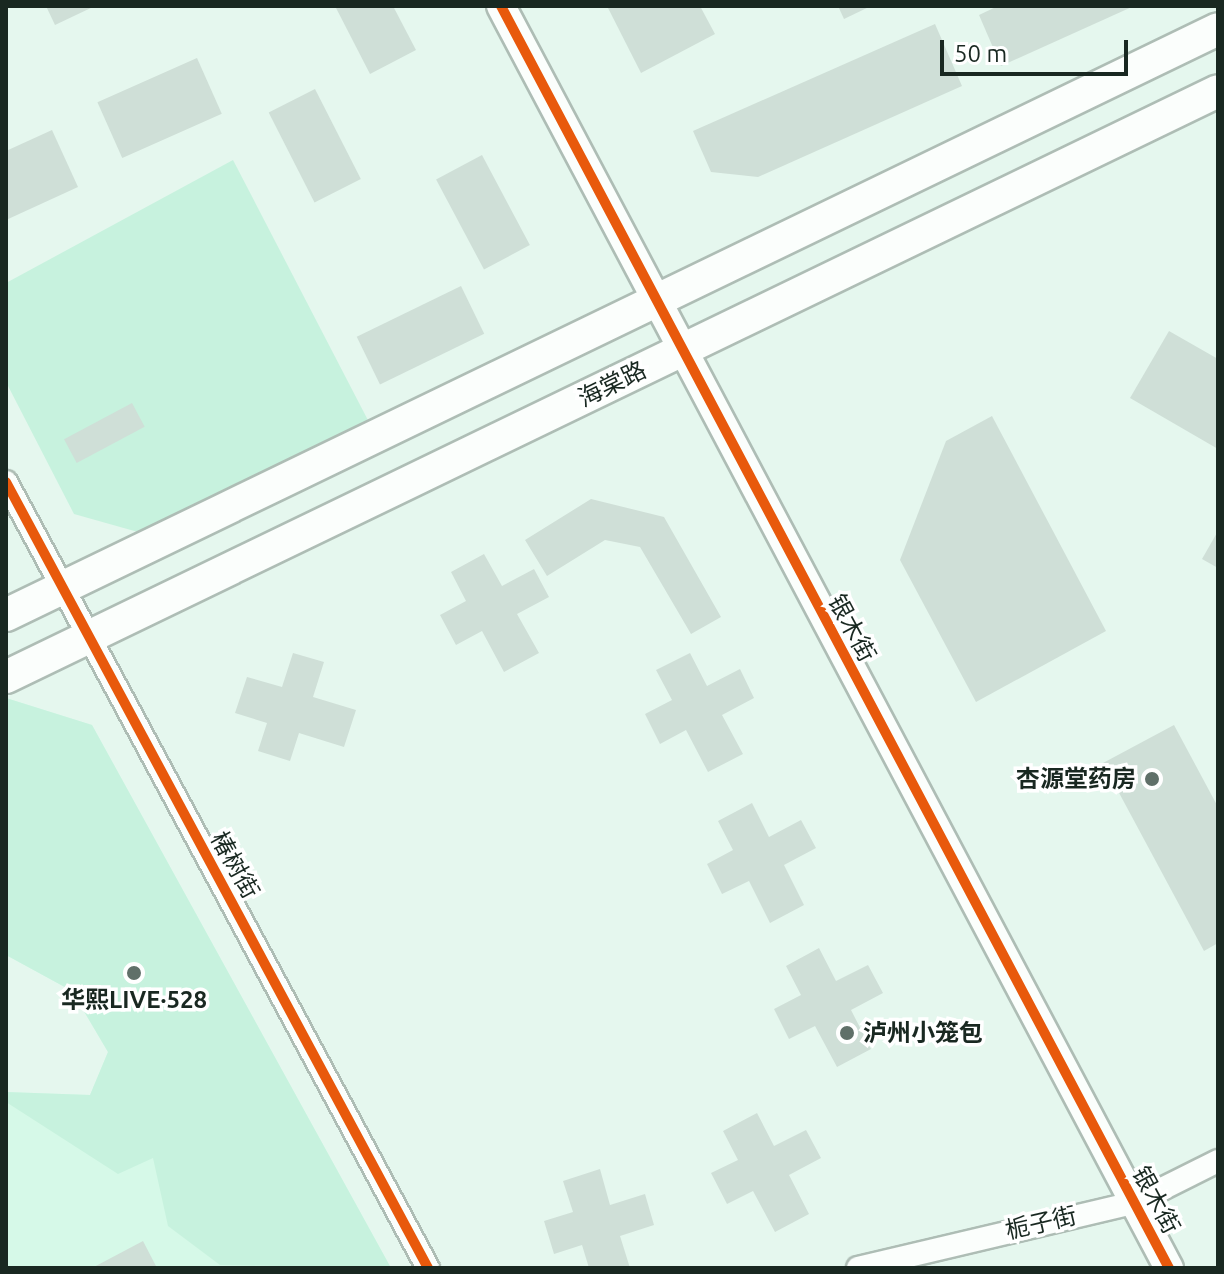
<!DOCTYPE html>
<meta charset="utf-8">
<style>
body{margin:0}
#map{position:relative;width:1224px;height:1274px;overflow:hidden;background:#e5f7ee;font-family:Ubuntu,"Noto Sans SC",sans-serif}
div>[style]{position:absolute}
.built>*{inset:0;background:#d6f9e8}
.green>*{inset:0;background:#c7f2de}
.building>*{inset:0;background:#cfdfd7;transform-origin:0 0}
.roads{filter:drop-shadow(2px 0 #aebdb5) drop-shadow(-2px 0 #aebdb5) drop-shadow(0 2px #aebdb5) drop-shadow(0 -2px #aebdb5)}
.minor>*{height:22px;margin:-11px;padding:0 11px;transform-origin:11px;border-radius:11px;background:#fbfefc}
.tertiary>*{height:28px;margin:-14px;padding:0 14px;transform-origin:14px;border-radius:14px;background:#fbfefc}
.secondary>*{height:32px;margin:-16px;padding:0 16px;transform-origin:16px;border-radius:16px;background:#fbfefc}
.cycleway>*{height:10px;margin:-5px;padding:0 5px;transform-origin:5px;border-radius:5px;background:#e8590c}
.dots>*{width:22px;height:22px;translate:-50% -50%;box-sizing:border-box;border:4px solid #fff;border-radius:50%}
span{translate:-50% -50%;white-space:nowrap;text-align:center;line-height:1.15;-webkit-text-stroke:7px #fff;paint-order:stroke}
.street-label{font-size:24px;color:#192821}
.poi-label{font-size:24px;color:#192821;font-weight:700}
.right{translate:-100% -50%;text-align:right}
.left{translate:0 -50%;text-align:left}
.frame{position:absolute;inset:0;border:8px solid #192821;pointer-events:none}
.scale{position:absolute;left:940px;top:40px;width:188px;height:36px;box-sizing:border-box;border:4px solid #192821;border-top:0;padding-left:10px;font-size:24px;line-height:28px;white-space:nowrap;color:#192821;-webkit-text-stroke:6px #fff;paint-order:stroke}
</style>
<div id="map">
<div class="built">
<i style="clip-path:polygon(6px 698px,92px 725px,391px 1268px,6px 1268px,6px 1092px,90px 1095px,108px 1052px,72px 991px,6px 955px)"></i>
</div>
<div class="green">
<i style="clip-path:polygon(233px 160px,372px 428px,145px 534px,74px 514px,6px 382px,6px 283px)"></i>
<i style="clip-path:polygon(6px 698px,92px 725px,391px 1268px,220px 1265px,168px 1226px,153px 1158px,118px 1174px,6px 1102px,6px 1092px,90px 1095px,108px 1052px,72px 991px,6px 955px)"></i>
</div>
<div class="building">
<i style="clip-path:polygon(46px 6px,95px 6px,55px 25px)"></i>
<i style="clip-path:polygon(335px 6px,393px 6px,416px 50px,370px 74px)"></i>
<i style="clip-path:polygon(607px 6px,700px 6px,715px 34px,641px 73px)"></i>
<i style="clip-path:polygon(838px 6px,871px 6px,844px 19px)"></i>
<i style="clip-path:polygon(998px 6px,1134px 6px,1001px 66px,979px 15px)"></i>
<i style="clip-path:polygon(935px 24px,962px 86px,758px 177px,711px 172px,693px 131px)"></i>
<i style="left:197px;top:58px;width:61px;height:109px;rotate:66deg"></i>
<i style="left:315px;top:89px;width:101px;height:52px;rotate:63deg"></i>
<i style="clip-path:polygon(52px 130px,78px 187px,6px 220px,6px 151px)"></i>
<i style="left:482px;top:155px;width:102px;height:52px;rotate:62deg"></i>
<i style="left:461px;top:286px;width:53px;height:116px;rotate:64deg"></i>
<i style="clip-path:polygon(1169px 331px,1218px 359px,1218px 449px,1130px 398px)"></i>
<i style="left:132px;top:403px;width:27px;height:77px;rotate:62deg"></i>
<i style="clip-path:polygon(992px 416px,1106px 631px,976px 702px,900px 560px,946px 441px)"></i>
<i style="clip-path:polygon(591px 499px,664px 517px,721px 617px,691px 634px,640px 547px,605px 540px,547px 576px,525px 540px)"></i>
<i style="clip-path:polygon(1218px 531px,1218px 568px,1202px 559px)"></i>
<i style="clip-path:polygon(484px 554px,502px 586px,534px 569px,549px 597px,517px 614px,539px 653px,504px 672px,482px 631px,456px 645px,440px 615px,466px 601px,451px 572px)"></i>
<i style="clip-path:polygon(293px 653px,324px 662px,313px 697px,356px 710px,344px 747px,299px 733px,290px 761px,258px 751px,267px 723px,235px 713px,247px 677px,282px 687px)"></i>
<i style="clip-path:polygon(690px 653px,707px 686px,740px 669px,754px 698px,722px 715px,743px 754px,708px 772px,686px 730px,660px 744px,645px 714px,672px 700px,656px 670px)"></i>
<i style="clip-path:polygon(1174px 725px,1218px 807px,1218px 943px,1204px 951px,1103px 763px)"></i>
<i style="clip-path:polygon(752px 803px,769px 837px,801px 820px,816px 848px,784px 865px,804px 905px,770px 923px,749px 881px,722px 894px,707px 864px,733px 850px,718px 821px)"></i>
<i style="clip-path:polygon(819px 948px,836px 981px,868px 965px,883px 993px,851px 1010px,871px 1049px,837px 1067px,815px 1026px,789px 1039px,774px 1009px,801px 995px,786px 966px)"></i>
<i style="clip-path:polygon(757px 1113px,774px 1146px,806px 1130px,821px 1158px,789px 1175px,809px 1214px,775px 1232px,753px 1191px,727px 1204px,711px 1173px,738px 1160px,723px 1131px)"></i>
<i style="clip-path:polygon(600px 1169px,610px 1205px,645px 1194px,654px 1225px,620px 1236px,630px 1268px,589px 1268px,582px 1245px,554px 1254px,544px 1221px,573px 1212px,563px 1181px)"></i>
<i style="clip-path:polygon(143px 1241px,157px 1268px,92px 1268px)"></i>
</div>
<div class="roads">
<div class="minor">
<i style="left:6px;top:482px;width:892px;rotate:61.77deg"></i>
<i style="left:858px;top:1268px;width:284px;rotate:-13.3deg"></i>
<i style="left:1134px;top:1203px;width:94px;rotate:-26.6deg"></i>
</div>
<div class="tertiary">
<i style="left:501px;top:6px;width:1428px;rotate:62.11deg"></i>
</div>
<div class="secondary">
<i style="left:6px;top:615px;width:1346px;rotate:-25.8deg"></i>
<i style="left:6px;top:677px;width:1346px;rotate:-25.8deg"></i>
</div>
</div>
<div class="cycleway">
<i style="left:501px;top:6px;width:1428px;rotate:62.11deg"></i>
<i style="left:6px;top:482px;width:892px;rotate:61.77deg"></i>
</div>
<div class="dots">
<i style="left:1152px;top:779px;background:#607069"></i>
<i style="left:134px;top:973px;background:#607069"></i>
<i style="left:847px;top:1033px;background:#607069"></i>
</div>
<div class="street-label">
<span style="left:612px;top:384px;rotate:-26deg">海棠路</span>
<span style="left:852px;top:628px;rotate:62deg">银木街</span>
<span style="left:235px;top:865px;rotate:61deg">椿树街</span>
<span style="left:1156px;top:1200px;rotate:62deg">银木街</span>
<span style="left:1041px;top:1223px;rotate:-13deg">栀子街</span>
</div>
<div class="poi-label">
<span class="right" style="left:1136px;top:779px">杏源堂药房</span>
<span style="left:134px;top:1000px">华熙LIVE·528</span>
<span class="left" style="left:863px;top:1033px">泸州小笼包</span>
</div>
<div class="frame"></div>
<div class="scale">50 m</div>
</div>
